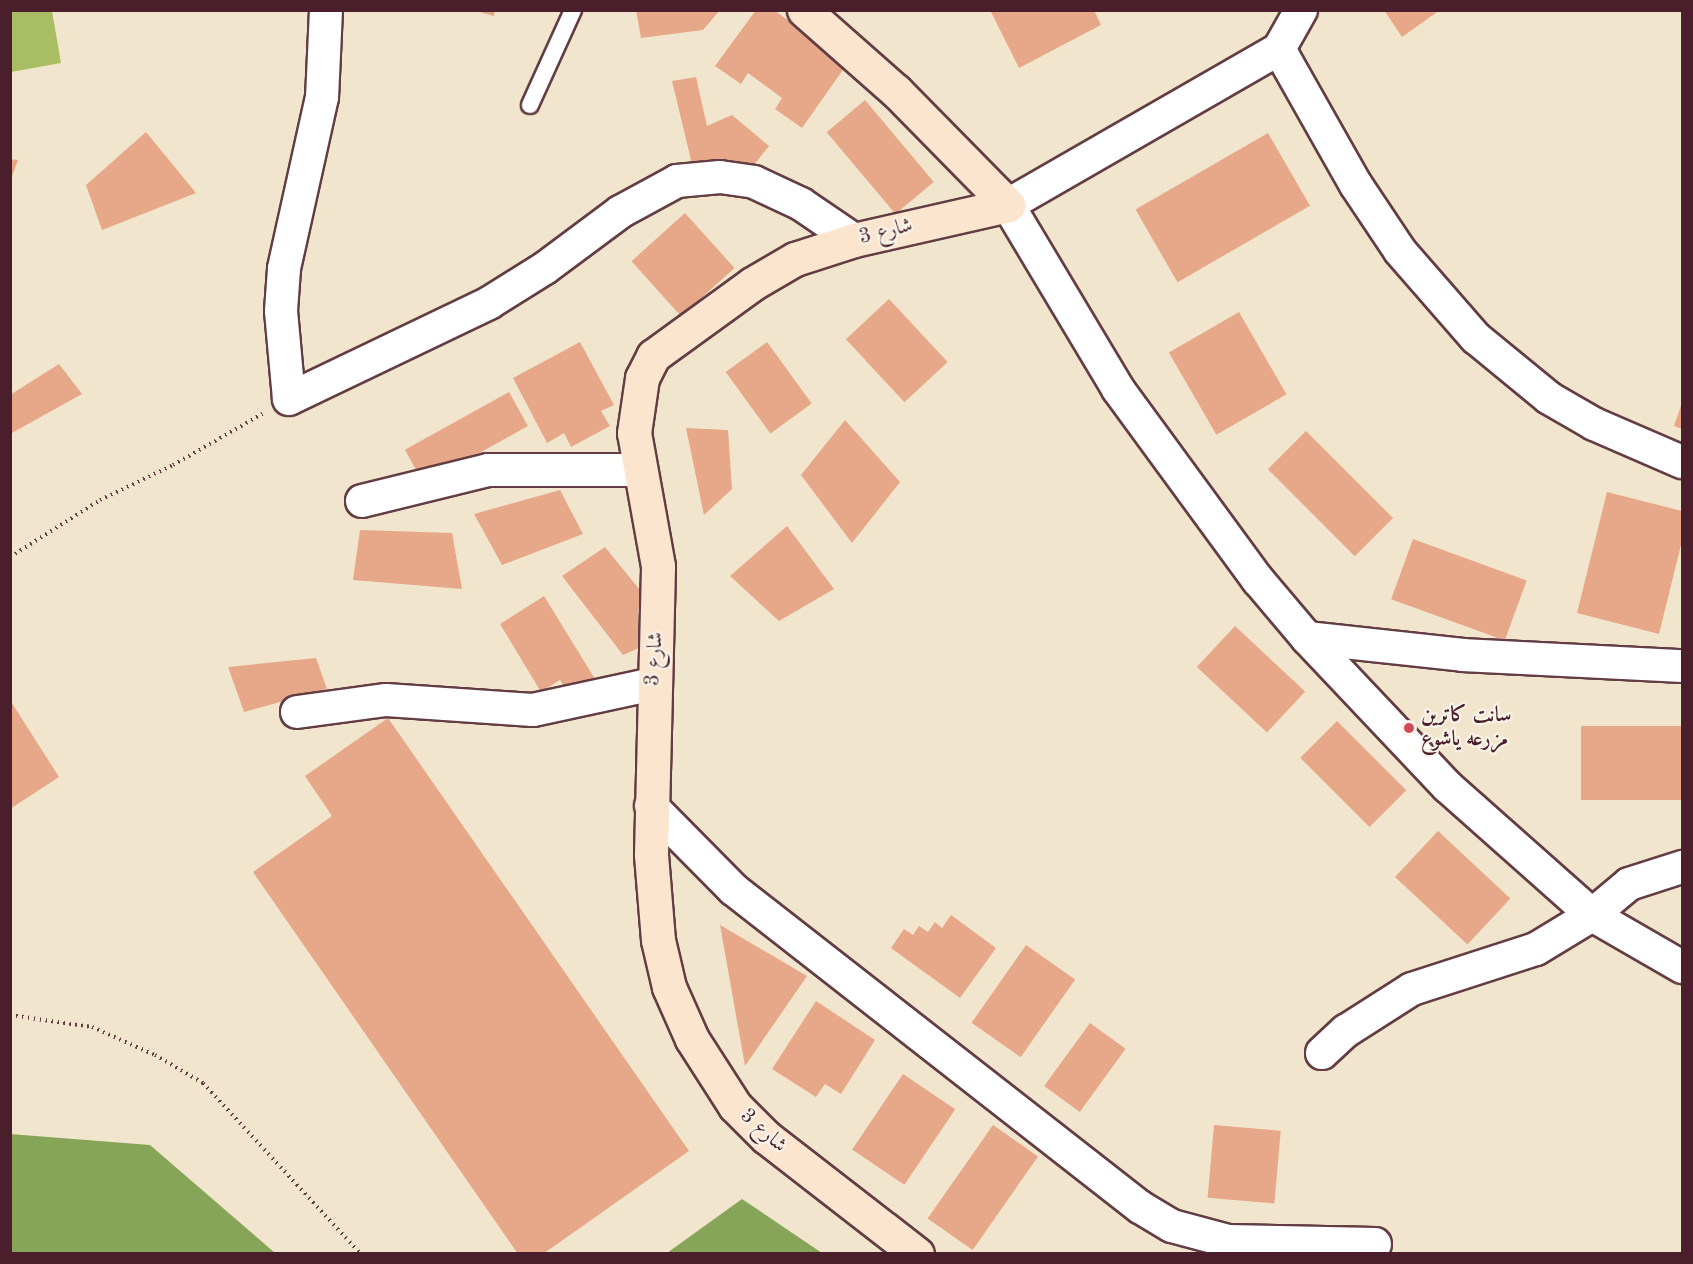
<!DOCTYPE html>
<meta charset="utf-8">
<style>
body{margin:0}
#map{position:relative;width:1693px;height:1264px;overflow:hidden;background:#f1e6cd;font-family:"Old Standard TT",Amiri,serif}
div>[style]{position:absolute}
.green>*{inset:0;background:#a9be62}
.forest>*{inset:0;background:#86a558}
.building>*{inset:0;background:#e7a889;transform-origin:0 0}
.path>*{height:4px;margin-top:-2px;transform-origin:0;background:repeating-linear-gradient(90deg,#633d43 0 1.5px,transparent 0 6px)}
.roads{filter:drop-shadow(2px 0 #633d43) drop-shadow(-2px 0 #633d43) drop-shadow(0 2px #633d43) drop-shadow(0 -2px #633d43)}
.lane>*{height:16px;margin:-8px;padding:0 8px;transform-origin:8px;border-radius:8px;background:#fff}
.street>*{height:32px;margin:-16px;padding:0 16px;transform-origin:16px;border-radius:16px;background:#fff}
.secondary>*{height:33px;margin:-16.5px;padding:0 16.5px;transform-origin:16.5px;border-radius:16.5px;background:#fbe5cf}
.dots>*{width:16px;height:16px;translate:-50% -50%;box-sizing:border-box;border:3px solid #f7f3e8;border-radius:50%}
span{translate:-50% -50%;white-space:nowrap;text-align:center;line-height:1.15;-webkit-text-stroke:4.5px #f7f3e8;paint-order:stroke}
.street-label{font-size:21px;color:#4a1f2b}
.poi-label{font-size:21px;color:#4a1f2b;font-weight:700}
.left{translate:0 -50%;text-align:left}
.frame{position:absolute;inset:0;border:12px solid #4a1f2b;pointer-events:none}
</style>
<div id="map">
<div class="green">
<i style="clip-path:polygon(11px 10px,52px 11px,61px 63px,11px 72px)"></i>
</div>
<div class="forest">
<i style="clip-path:polygon(10px 1134px,150px 1145px,275px 1253px,11px 1253px)"></i>
<i style="clip-path:polygon(742px 1199px,822px 1253px,667px 1253px)"></i>
</div>
<div class="building">
<i style="clip-path:polygon(472px 10px,495px 10px,494px 16px)"></i>
<i style="clip-path:polygon(636px 10px,720px 10px,703px 30px,641px 38px)"></i>
<i style="clip-path:polygon(756px 10px,774px 10px,847px 64px,802px 128px,775px 109px,782px 98px,748px 73px,741px 84px,715px 66px)"></i>
<i style="clip-path:polygon(990px 10px,1094px 10px,1101px 25px,1019px 68px)"></i>
<i style="clip-path:polygon(1384px 10px,1440px 10px,1402px 37px)"></i>
<i style="clip-path:polygon(696px 77px,707px 126px,732px 115px,769px 146px,750px 170px,692px 164px,672px 81px)"></i>
<i style="left:865px;top:100px;width:107px;height:50px;rotate:50deg"></i>
<i style="clip-path:polygon(146px 132px,196px 193px,102px 230px,86px 185px)"></i>
<i style="left:1268px;top:133px;width:84px;height:153px;rotate:60deg"></i>
<i style="clip-path:polygon(10px 159px,18px 160px,11px 179px,10px 179px)"></i>
<i style="left:685px;top:213px;width:74px;height:72px;rotate:48deg"></i>
<i style="left:889px;top:299px;width:86px;height:59px;rotate:47deg"></i>
<i style="left:1239px;top:312px;width:95px;height:81px;rotate:60deg"></i>
<i style="clip-path:polygon(580px 342px,614px 405px,601px 411px,610px 426px,571px 447px,564px 433px,547px 443px,513px 378px)"></i>
<i style="left:767px;top:342px;width:76px;height:51px;rotate:54deg"></i>
<i style="clip-path:polygon(59px 364px,82px 394px,10px 434px,10px 395px)"></i>
<i style="left:509px;top:392px;width:39px;height:119px;rotate:61deg"></i>
<i style="clip-path:polygon(1682px 403px,1682px 429px,1674px 426px)"></i>
<i style="clip-path:polygon(845px 420px,900px 482px,852px 543px,801px 475px)"></i>
<i style="clip-path:polygon(686px 428px,728px 430px,732px 489px,704px 515px)"></i>
<i style="left:1306px;top:431px;width:123px;height:54px;rotate:45deg"></i>
<i style="clip-path:polygon(560px 490px,583px 534px,502px 565px,474px 514px)"></i>
<i style="clip-path:polygon(1607px 492px,1682px 511px,1682px 541px,1659px 634px,1577px 613px)"></i>
<i style="clip-path:polygon(787px 526px,834px 589px,779px 621px,730px 576px)"></i>
<i style="clip-path:polygon(360px 530px,452px 533px,462px 589px,353px 580px)"></i>
<i style="left:1413px;top:539px;width:121px;height:64px;rotate:20deg"></i>
<i style="clip-path:polygon(605px 547px,648px 600px,638px 610px,639px 648px,623px 655px,562px 576px)"></i>
<i style="clip-path:polygon(544px 596px,595px 679px,569px 695px,560px 680px,541px 692px,500px 624px)"></i>
<i style="left:1235px;top:626px;width:96px;height:56px;rotate:43deg"></i>
<i style="clip-path:polygon(316px 658px,327px 689px,244px 712px,228px 667px)"></i>
<i style="clip-path:polygon(10px 700px,59px 777px,10px 809px)"></i>
<i style="clip-path:polygon(388px 718px,689px 1151px,543px 1254px,518px 1254px,253px 872px,332px 816px,305px 776px)"></i>
<i style="left:1337px;top:721px;width:98px;height:52px;rotate:45deg"></i>
<i style="left:1682px;top:726px;width:74px;height:101px;rotate:90deg"></i>
<i style="left:1438px;top:831px;width:99px;height:63px;rotate:43deg"></i>
<i style="clip-path:polygon(951px 915px,996px 948px,960px 998px,891px 948px,904px 929px,913px 935px,919px 926px,928px 932px,935px 922px,942px 928px)"></i>
<i style="clip-path:polygon(720px 925px,807px 976px,745px 1066px)"></i>
<i style="left:1026px;top:945px;width:60px;height:95px;rotate:35deg"></i>
<i style="clip-path:polygon(816px 1001px,875px 1040px,841px 1094px,825px 1084px,816px 1097px,772px 1069px)"></i>
<i style="left:1090px;top:1023px;width:44px;height:78px;rotate:36deg"></i>
<i style="left:903px;top:1074px;width:63px;height:91px;rotate:34deg"></i>
<i style="left:993px;top:1125px;width:55px;height:114px;rotate:35deg"></i>
<i style="left:1214px;top:1125px;width:67px;height:73px;rotate:5deg"></i>
</div>
<div class="path">
<i style="left:10px;top:557px;width:107px;rotate:-32.3deg"></i>
<i style="left:100px;top:500px;width:81px;rotate:-25.6deg"></i>
<i style="left:173px;top:465px;width:103px;rotate:-29.8deg"></i>
<i style="left:10px;top:1015px;width:83px;rotate:8.3deg"></i>
<i style="left:92px;top:1027px;width:69px;rotate:24deg"></i>
<i style="left:155px;top:1055px;width:56px;rotate:30.3deg"></i>
<i style="left:203px;top:1083px;width:233px;rotate:47.3deg"></i>
</div>
<div class="roads">
<div class="lane">
<i style="left:530px;top:105px;width:104px;rotate:-65.6deg"></i>
</div>
<div class="street">
<i style="left:326px;top:10px;width:87px;rotate:92.6deg"></i>
<i style="left:322px;top:97px;width:176px;rotate:102.5deg"></i>
<i style="left:284px;top:269px;width:42px;rotate:94.1deg"></i>
<i style="left:281px;top:311px;width:88px;rotate:84.8deg"></i>
<i style="left:289px;top:399px;width:222px;rotate:-25.6deg"></i>
<i style="left:489px;top:303px;width:66px;rotate:-32deg"></i>
<i style="left:545px;top:268px;width:94px;rotate:-36.7deg"></i>
<i style="left:620px;top:212px;width:65px;rotate:-28.5deg"></i>
<i style="left:677px;top:181px;width:43px;rotate:-5.3deg"></i>
<i style="left:720px;top:177px;width:34px;rotate:8deg"></i>
<i style="left:754px;top:182px;width:52px;rotate:25.1deg"></i>
<i style="left:801px;top:204px;width:64px;rotate:34.2deg"></i>
<i style="left:1301px;top:10px;width:45px;rotate:119.4deg"></i>
<i style="left:1279px;top:49px;width:313px;rotate:150.1deg"></i>
<i style="left:1008px;top:205px;width:214px;rotate:59.1deg"></i>
<i style="left:1118px;top:389px;width:237px;rotate:53.8deg"></i>
<i style="left:1258px;top:580px;width:76px;rotate:49.8deg"></i>
<i style="left:1307px;top:638px;width:205px;rotate:46.6deg"></i>
<i style="left:1448px;top:787px;width:193px;rotate:41.6deg"></i>
<i style="left:1592px;top:915px;width:104px;rotate:30deg"></i>
<i style="left:1279px;top:49px;width:156px;rotate:60.5deg"></i>
<i style="left:1356px;top:185px;width:79px;rotate:56.3deg"></i>
<i style="left:1400px;top:251px;width:116px;rotate:48.9deg"></i>
<i style="left:1476px;top:338px;width:94px;rotate:39.4deg"></i>
<i style="left:1549px;top:398px;width:52px;rotate:30deg"></i>
<i style="left:1594px;top:424px;width:96px;rotate:23.4deg"></i>
<i style="left:362px;top:501px;width:130px;rotate:-13.8deg"></i>
<i style="left:488px;top:470px;width:152px"></i>
<i style="left:1307px;top:638px;width:157px;rotate:6.2deg"></i>
<i style="left:1463px;top:655px;width:219px;rotate:2.9deg"></i>
<i style="left:297px;top:712px;width:90px;rotate:-7.7deg"></i>
<i style="left:386px;top:700px;width:147px;rotate:3.9deg"></i>
<i style="left:533px;top:710px;width:123px;rotate:-12.2deg"></i>
<i style="left:651px;top:806px;width:117px;rotate:45.3deg"></i>
<i style="left:733px;top:889px;width:517px;rotate:38deg"></i>
<i style="left:1140px;top:1207px;width:37px;rotate:31deg"></i>
<i style="left:1172px;top:1226px;width:58px;rotate:15deg"></i>
<i style="left:1228px;top:1241px;width:147px;rotate:1.2deg"></i>
<i style="left:1322px;top:1053px;width:33px;rotate:-43deg"></i>
<i style="left:1346px;top:1031px;width:78px;rotate:-32.5deg"></i>
<i style="left:1412px;top:989px;width:130px;rotate:-17.9deg"></i>
<i style="left:1536px;top:949px;width:66px;rotate:-31.3deg"></i>
<i style="left:1592px;top:915px;width:48px;rotate:-40deg"></i>
<i style="left:1629px;top:884px;width:56px;rotate:-17.8deg"></i>
</div>
<div class="secondary">
<i style="left:804px;top:10px;width:123px;rotate:41.4deg"></i>
<i style="left:896px;top:91px;width:160px;rotate:45.5deg"></i>
<i style="left:917px;top:1254px;width:191px;rotate:-142.2deg"></i>
<i style="left:766px;top:1137px;width:44px;rotate:-135deg"></i>
<i style="left:735px;top:1106px;width:80px;rotate:-122.7deg"></i>
<i style="left:692px;top:1039px;width:57px;rotate:-113.9deg"></i>
<i style="left:669px;top:987px;width:48px;rotate:-103.2deg"></i>
<i style="left:658px;top:940px;width:86px;rotate:-94.7deg"></i>
<i style="left:651px;top:854px;width:288px;rotate:-88.6deg"></i>
<i style="left:658px;top:566px;width:135px;rotate:-100.2deg"></i>
<i style="left:634px;top:433px;width:56px;rotate:-81.7deg"></i>
<i style="left:642px;top:378px;width:25px;rotate:-63deg"></i>
<i style="left:653px;top:356px;width:122px;rotate:-36deg"></i>
<i style="left:752px;top:284px;width:50px;rotate:-30.2deg"></i>
<i style="left:795px;top:259px;width:62px;rotate:-17.9deg"></i>
<i style="left:854px;top:240px;width:158px;rotate:-12.8deg"></i>
</div>
</div>
<div class="dots">
<i style="left:1409px;top:728px;background:#d1495b"></i>
</div>
<div class="street-label">
<span style="left:886px;top:232px;rotate:-14deg">شارع 3</span>
<span style="left:655px;top:659px;rotate:-86deg">شارع 3</span>
<span style="left:763px;top:1131px;rotate:42deg">شارع 3</span>
</div>
<div class="poi-label">
<span class="left" style="left:1421px;top:728px">سانت كاترين<br>مزرعه ياشوع</span>
</div>
<div class="frame"></div>
</div>
